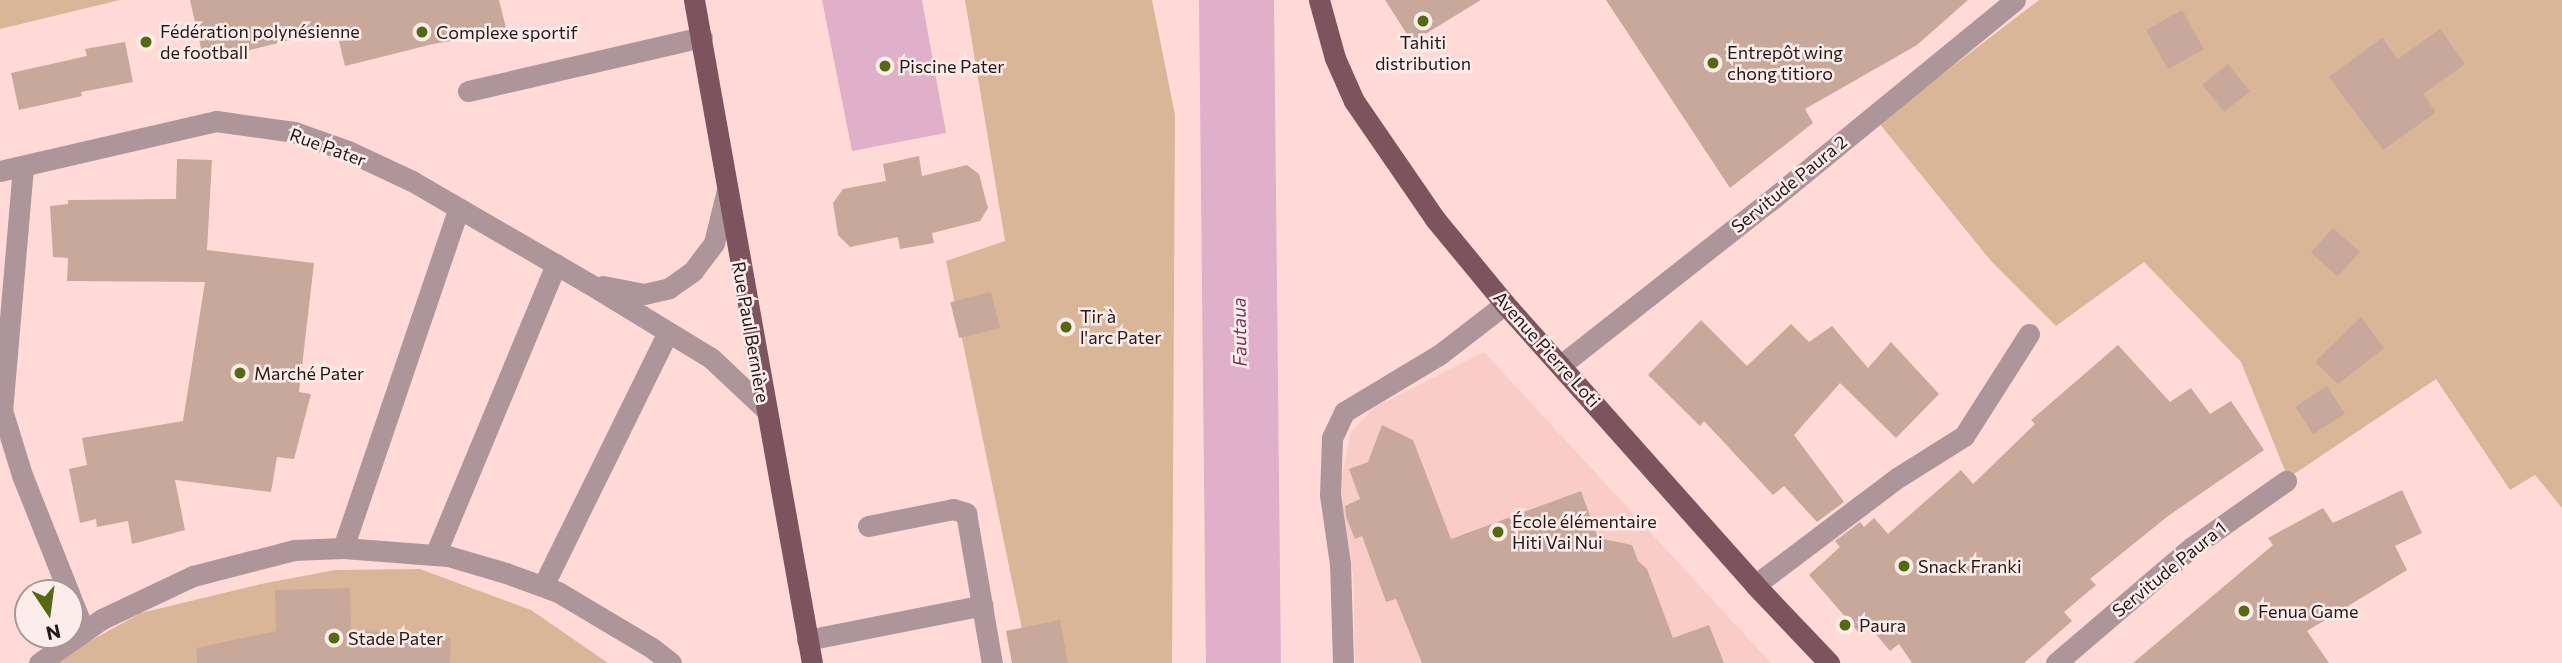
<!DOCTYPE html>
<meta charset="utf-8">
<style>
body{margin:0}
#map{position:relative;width:2562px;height:663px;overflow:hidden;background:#ffdad6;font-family:Commissioner,sans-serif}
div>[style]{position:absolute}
.built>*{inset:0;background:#faccc8}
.green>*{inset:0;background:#d9b697}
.water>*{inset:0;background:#e0afca}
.river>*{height:75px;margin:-37.5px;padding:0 37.5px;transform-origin:37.5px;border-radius:37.5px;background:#e0afca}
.building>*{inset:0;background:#c8a89a;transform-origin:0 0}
.minor>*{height:21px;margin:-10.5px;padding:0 10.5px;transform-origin:10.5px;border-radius:10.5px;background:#ad959a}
.major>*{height:21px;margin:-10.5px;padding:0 10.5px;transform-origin:10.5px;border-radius:10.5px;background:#7d545d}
.dots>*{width:19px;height:19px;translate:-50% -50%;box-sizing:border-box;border:4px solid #fcedeb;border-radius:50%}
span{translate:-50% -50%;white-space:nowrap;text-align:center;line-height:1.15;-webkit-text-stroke:5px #fcedeb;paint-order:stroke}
.poi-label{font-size:18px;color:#251817}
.left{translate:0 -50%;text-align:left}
.street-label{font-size:18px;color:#251817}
.water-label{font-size:19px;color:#783b5f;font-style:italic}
.north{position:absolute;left:14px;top:579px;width:70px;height:70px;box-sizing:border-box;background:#fcedeb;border:2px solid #a69896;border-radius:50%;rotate:167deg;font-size:19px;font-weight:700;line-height:28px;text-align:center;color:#251817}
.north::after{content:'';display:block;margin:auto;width:24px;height:32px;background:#566813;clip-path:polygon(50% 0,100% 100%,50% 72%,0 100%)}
</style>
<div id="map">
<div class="built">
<i style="clip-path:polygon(1484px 352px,1771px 663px,1355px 663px,1353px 575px,1339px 490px,1351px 432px,1375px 407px)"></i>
</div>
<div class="green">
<i style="clip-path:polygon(0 0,120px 0,0 29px)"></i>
<i style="clip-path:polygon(965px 0,1152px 0,1175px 115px,1172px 663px,1029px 663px,946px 261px,1005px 241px)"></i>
<i style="clip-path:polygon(2039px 0,2562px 0,2562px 508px,2535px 475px,2510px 490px,2436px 379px,2288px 478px,2241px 362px,2144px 262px,2056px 326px,1991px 261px,1879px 123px)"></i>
<i style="clip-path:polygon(420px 569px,531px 610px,608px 663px,50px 663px,141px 613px,261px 584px,335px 570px)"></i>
</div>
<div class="water">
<i style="clip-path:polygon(822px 0,922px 0,946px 133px,852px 151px)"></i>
</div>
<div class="river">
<i style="left:1236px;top:0;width:663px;rotate:89.4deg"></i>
</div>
<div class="building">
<i style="clip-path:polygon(190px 0,499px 0,507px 32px,433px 44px,345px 66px,336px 29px,204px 61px)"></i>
<i style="clip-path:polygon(1385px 0,1481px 0,1412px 42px)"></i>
<i style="clip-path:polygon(1606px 0,1968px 0,1917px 45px,1805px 109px,1813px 123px,1730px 188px)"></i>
<i style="left:2182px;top:10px;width:45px;height:41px;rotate:61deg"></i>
<i style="clip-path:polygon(2440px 29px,2465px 64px,2423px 94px,2436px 112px,2383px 150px,2329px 77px,2382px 38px,2398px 59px)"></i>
<i style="clip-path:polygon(125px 42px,133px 82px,81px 92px,82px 96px,19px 110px,11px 73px,87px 56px,85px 49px)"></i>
<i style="left:2228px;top:64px;width:35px;height:33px;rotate:51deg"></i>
<i style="clip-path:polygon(919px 156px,922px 176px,967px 165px,979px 174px,988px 208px,980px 221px,932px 233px,934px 243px,900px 249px,898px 237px,850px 247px,838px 235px,833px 203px,843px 189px,886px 181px,883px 164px)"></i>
<i style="clip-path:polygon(177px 159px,212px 160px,207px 250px,314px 263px,299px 392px,311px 394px,294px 459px,277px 457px,271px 492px,175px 480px,185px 530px,132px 544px,128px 521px,97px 527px,96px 519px,80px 523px,69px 469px,87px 465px,82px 438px,183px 421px,205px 282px,67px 281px,68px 258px,53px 257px,50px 206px,68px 204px,68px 200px,176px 199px)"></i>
<i style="left:2333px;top:228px;width:36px;height:33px;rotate:42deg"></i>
<i style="left:991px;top:292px;width:37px;height:42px;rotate:76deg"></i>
<i style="clip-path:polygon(2361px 317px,2384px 348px,2338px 384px,2315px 362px)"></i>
<i style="clip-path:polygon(1701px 320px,1747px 366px,1791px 324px,1809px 342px,1832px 326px,1868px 368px,1891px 342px,1939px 394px,1896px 438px,1840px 383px,1794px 435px,1844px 502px,1817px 522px,1784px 486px,1773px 495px,1704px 421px,1700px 426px,1648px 375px)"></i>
<i style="clip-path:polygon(2118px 345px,2170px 402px,2191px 388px,2210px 414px,2231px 401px,2264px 450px,2168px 516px,2090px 579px,2096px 585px,2064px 612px,2072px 621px,2024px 663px,1912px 663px,1899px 644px,1890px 651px,1869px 626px,1860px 634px,1809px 575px,1840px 547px,1835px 541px,1860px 522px,1864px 527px,1874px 518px,1888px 534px,1961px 470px,1973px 484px,2035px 424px,2031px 420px)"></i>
<i style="left:2327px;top:386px;width:33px;height:38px;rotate:57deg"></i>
<i style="clip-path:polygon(1382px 425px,1413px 440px,1451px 539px,1581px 491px,1598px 538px,1632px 545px,1638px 561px,1647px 569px,1673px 638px,1709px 625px,1724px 663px,1422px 663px,1396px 599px,1386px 602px,1362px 536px,1355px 539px,1346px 517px,1345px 506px,1360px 499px,1349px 469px,1368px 462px)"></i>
<i style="clip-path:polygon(2402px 490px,2422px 533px,2395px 546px,2407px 570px,2307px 631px,2329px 663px,2133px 663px,2273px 545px,2268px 538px,2323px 508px,2333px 523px)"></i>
<i style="clip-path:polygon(350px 588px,351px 630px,451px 638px,450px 663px,197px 663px,196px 648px,276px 631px,275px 590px)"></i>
<i style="clip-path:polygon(1060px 620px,1068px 663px,1012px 663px,1006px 631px)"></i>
</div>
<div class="minor">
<i style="left:468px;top:91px;width:240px;rotate:-13deg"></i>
<i style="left:23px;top:167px;width:244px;rotate:94.9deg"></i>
<i style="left:2px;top:410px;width:68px;rotate:72.9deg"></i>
<i style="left:22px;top:475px;width:127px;rotate:68.3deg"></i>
<i style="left:0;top:171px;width:222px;rotate:-13deg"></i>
<i style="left:216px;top:121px;width:79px;rotate:8deg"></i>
<i style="left:294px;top:132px;width:57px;rotate:19.4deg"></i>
<i style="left:348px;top:151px;width:71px;rotate:25.1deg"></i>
<i style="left:412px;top:181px;width:203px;rotate:30.1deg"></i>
<i style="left:588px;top:283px;width:144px;rotate:31.4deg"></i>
<i style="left:711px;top:358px;width:73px;rotate:43.3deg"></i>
<i style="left:603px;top:286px;width:42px;rotate:11deg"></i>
<i style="left:644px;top:294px;width:26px;rotate:-13deg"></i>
<i style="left:669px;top:288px;width:29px;rotate:-35deg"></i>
<i style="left:693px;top:271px;width:35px;rotate:-53deg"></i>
<i style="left:714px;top:243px;width:55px;rotate:-76.2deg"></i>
<i style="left:1561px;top:365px;width:267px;rotate:-38.2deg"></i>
<i style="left:1771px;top:200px;width:315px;rotate:-39.3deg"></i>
<i style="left:868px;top:526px;width:87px;rotate:-11.3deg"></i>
<i style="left:953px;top:509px;width:14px;rotate:17deg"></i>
<i style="left:966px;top:513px;width:152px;rotate:80.2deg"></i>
<i style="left:343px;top:548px;width:359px;rotate:-71.2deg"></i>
<i style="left:435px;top:555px;width:315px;rotate:-67.4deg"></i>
<i style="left:1755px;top:585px;width:178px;rotate:-37deg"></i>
<i style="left:1897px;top:478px;width:79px;rotate:-32.1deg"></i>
<i style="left:1964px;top:436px;width:121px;rotate:-57.5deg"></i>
<i style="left:543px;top:586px;width:281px;rotate:-63.8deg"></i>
<i style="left:70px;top:596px;width:38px;rotate:68deg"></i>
<i style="left:807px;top:640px;width:179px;rotate:-11.2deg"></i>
<i style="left:39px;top:663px;width:77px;rotate:-34.9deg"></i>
<i style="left:102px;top:619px;width:101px;rotate:-25.3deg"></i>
<i style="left:193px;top:576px;width:104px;rotate:-14.4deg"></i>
<i style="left:294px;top:550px;width:49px;rotate:-2.3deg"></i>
<i style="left:343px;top:548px;width:105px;rotate:4.4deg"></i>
<i style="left:448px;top:556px;width:60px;rotate:16.3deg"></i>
<i style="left:506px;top:573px;width:55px;rotate:20.1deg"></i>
<i style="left:558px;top:592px;width:109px;rotate:30.8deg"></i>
<i style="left:652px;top:648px;width:24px;rotate:38deg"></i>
<i style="left:1343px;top:663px;width:99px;rotate:-91.7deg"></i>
<i style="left:1340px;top:564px;width:70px;rotate:-98.2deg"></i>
<i style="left:1330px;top:495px;width:57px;rotate:-88deg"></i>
<i style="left:1332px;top:438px;width:29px;rotate:-65deg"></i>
<i style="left:1344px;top:412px;width:111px;rotate:-31deg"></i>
<i style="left:1439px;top:355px;width:83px;rotate:-37.7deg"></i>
<i style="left:2056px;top:663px;width:179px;rotate:-40.5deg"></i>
<i style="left:2192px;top:547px;width:115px;rotate:-35.1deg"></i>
</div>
<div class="major">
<i style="left:694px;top:0;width:673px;rotate:79.91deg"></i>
<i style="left:1319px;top:0;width:60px;rotate:74.6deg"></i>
<i style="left:1335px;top:58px;width:47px;rotate:66.2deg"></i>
<i style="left:1354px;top:101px;width:143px;rotate:55.5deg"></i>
<i style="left:1435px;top:219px;width:110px;rotate:50.5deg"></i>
<i style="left:1505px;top:304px;width:376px;rotate:48.3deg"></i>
<i style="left:1755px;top:585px;width:108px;rotate:46.5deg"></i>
</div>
<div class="dots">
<i style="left:1423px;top:21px;background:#566813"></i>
<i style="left:422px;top:32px;background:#566813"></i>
<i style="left:146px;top:42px;background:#566813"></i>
<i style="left:1713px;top:63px;background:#566813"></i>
<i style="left:885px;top:66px;background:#566813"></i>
<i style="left:1066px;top:327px;background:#566813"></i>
<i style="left:240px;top:373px;background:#566813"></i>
<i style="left:1498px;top:532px;background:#566813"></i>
<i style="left:1904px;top:566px;background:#566813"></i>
<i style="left:2244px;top:611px;background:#566813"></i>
<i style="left:1845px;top:625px;background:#566813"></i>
<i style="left:334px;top:638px;background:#566813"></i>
</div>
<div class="poi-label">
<span class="left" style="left:160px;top:42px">Fédération polynésienne<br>de football</span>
<span class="left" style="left:436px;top:32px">Complexe sportif</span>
<span style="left:1423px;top:53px">Tahiti<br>distribution</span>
<span class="left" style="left:1727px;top:63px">Entrepôt wing<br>chong titioro</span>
<span class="left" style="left:899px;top:66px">Piscine Pater</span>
<span class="left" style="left:1080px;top:327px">Tir à<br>l'arc Pater</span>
<span class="left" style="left:254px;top:373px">Marché Pater</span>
<span class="left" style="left:1512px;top:532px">École élémentaire<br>Hiti Vai Nui</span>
<span class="left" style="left:1918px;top:566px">Snack Franki</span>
<span class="left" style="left:2258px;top:611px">Fenua Game</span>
<span class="left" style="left:1859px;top:625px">Paura</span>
<span class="left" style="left:348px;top:638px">Stade Pater</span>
</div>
<div class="street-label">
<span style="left:328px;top:147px;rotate:20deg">Rue Pater</span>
<span style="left:1789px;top:184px;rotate:-39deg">Servitude Paura 2</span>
<span style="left:751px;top:332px;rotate:80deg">Rue Paul Bernière</span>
<span style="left:1547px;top:349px;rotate:48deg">Avenue Pierre Loti</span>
<span style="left:2169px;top:569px;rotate:-39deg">Servitude Paura 1</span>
</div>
<div class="water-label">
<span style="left:1239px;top:332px;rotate:-91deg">Fautaua</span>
</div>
<div class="north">N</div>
</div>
